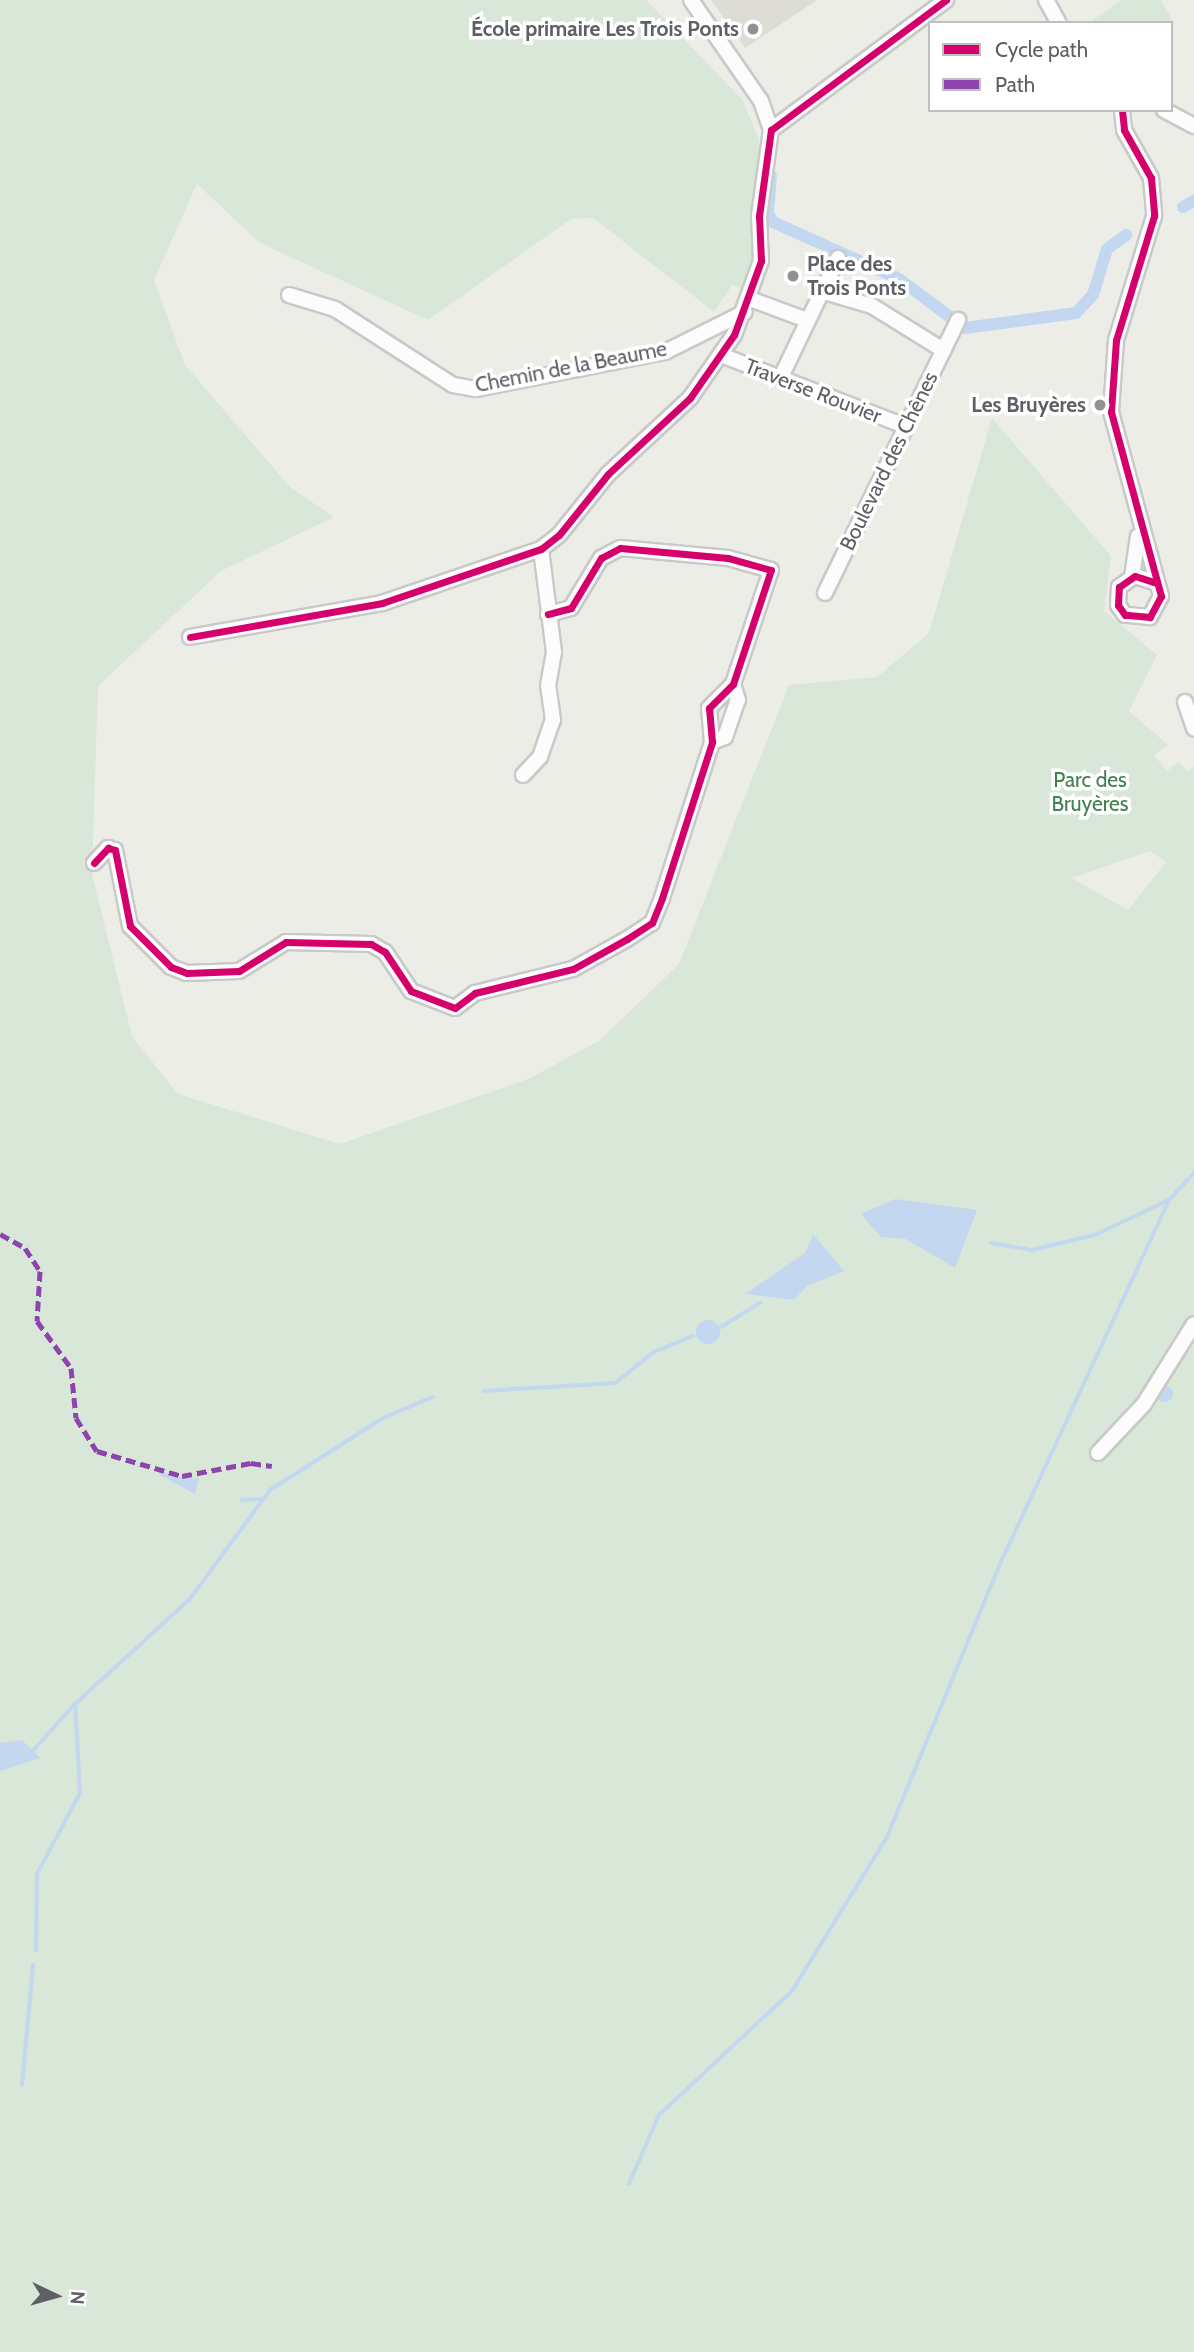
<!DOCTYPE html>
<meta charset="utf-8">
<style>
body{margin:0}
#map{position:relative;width:1194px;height:2352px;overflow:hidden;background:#edede8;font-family:Cabin,sans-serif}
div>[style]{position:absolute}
.education>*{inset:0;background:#dddcd7}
.green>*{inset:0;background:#d8e7d8}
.water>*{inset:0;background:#c3d7f0}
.round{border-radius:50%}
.stream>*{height:3.5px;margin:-1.75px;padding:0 1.75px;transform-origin:1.75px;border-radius:1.75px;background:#c3d7f0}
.canal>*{height:12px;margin:-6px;padding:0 6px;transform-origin:6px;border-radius:6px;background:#c3d7f0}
.roads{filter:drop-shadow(2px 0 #c9c9c9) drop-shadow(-2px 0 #c9c9c9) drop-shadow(0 2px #c9c9c9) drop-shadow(0 -2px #c9c9c9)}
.minor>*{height:14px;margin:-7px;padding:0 7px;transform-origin:7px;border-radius:7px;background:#fcfcfc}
.quiet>*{height:5px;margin-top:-2.5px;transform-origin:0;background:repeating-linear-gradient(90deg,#8e44ad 0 10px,transparent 0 15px)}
.cycleway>*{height:7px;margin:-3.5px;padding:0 3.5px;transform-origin:3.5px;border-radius:3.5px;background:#d6006c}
.dots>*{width:19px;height:19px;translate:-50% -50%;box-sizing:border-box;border:4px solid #fff;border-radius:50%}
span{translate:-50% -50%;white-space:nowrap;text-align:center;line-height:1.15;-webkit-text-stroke:7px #fff;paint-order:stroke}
.poi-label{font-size:21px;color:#5e6065;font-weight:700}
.right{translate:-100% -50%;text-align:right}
.left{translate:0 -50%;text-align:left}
.street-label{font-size:21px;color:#5e6065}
.park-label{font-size:21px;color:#41814e}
.legend{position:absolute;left:928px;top:21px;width:245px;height:91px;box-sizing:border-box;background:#fff;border:2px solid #bfbfc1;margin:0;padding:9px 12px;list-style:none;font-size:21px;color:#5e6065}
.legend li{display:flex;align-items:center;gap:14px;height:35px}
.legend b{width:35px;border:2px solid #bfbfc1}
.north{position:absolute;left:21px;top:2261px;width:70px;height:70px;-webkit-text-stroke:5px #fff;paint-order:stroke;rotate:95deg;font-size:19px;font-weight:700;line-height:28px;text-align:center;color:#5e6065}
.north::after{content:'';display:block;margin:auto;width:24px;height:32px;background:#5e6065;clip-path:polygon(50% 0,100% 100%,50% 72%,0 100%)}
</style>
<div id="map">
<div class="education">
<i style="clip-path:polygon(711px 0,817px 0,745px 48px)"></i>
</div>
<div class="green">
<i style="clip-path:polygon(evenodd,0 0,646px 0,742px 99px,759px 139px,754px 273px,748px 290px,732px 285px,714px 312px,593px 218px,571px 219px,428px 320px,260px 243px,197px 184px,154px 280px,185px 365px,290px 487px,334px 517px,221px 571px,98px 686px,92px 874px,132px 1036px,178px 1094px,340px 1144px,528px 1079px,599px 1041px,679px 964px,789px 685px,877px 677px,929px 633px,992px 418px,1111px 556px,1104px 611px,1157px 655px,1129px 711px,1168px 745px,1154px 755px,1167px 771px,1178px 762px,1188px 771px,1194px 767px,1194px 2352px,0 2352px,0 0,1150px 851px,1166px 862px,1128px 910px,1072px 878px,1150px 851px)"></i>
<i style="clip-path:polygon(1121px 0,1161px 0,1174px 23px,1089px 23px)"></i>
</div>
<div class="water">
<i style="clip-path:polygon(895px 1199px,977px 1210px,955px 1268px,906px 1239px,881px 1237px,861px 1214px)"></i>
<i style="clip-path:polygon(813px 1234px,844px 1271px,807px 1286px,794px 1300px,745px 1294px,805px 1253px)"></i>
<i class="round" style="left:696px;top:1320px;width:24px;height:24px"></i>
<i class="round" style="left:1157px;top:1386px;width:16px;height:16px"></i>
<i style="clip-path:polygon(165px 1475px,199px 1479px,195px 1494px,171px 1481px)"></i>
<i style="clip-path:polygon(22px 1740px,40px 1758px,0 1771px,0 1743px)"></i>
</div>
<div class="stream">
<i style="left:991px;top:1243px;width:42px;rotate:9.7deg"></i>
<i style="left:1032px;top:1250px;width:65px;rotate:-13.4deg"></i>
<i style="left:1095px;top:1235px;width:82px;rotate:-25.3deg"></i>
<i style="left:1169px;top:1200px;width:37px;rotate:-47deg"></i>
<i style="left:721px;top:1327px;width:46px;rotate:-31.6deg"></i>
<i style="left:484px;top:1391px;width:131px;rotate:-3.5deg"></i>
<i style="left:615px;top:1383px;width:50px;rotate:-38.5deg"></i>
<i style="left:654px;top:1352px;width:42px;rotate:-22.3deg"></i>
<i style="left:161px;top:1473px;width:9px;rotate:27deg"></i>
<i style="left:242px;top:1500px;width:18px;rotate:-3deg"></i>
<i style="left:33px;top:1751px;width:62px;rotate:-48.3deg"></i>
<i style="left:36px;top:1951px;width:77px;rotate:-89.3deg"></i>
<i style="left:37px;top:1874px;width:92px;rotate:-62deg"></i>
<i style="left:80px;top:1793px;width:89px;rotate:-93.2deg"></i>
<i style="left:75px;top:1704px;width:156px;rotate:-42.4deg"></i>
<i style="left:190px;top:1599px;width:135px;rotate:-53.7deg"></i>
<i style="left:270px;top:1490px;width:134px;rotate:-32.5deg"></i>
<i style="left:383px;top:1418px;width:54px;rotate:-22.8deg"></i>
<i style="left:22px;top:2085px;width:120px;rotate:-84.7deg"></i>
<i style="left:629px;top:2184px;width:75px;rotate:-66.5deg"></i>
<i style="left:659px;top:2115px;width:182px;rotate:-43deg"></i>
<i style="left:792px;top:1991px;width:181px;rotate:-58.3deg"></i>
<i style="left:887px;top:1837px;width:300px;rotate:-67.5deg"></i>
<i style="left:1002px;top:1560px;width:397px;rotate:-65.1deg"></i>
</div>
<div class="canal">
<i style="left:771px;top:176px;width:37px;rotate:95deg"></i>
<i style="left:768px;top:213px;width:10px;rotate:61deg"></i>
<i style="left:773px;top:222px;width:138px;rotate:24.3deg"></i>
<i style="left:899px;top:279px;width:82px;rotate:36.6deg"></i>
<i style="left:965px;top:328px;width:112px;rotate:-7.7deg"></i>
<i style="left:1076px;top:313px;width:25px;rotate:-47deg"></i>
<i style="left:1093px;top:295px;width:48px;rotate:-73.1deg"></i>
<i style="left:1107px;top:249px;width:24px;rotate:-36deg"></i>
<i style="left:1183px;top:207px;width:13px;rotate:-29deg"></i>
</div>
<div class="roads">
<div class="minor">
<i style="left:691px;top:0;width:123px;rotate:55.3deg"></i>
<i style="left:761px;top:101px;width:31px;rotate:71deg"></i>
<i style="left:1046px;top:0;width:26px;rotate:61deg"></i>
<i style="left:1122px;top:110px;width:20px;rotate:84deg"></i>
<i style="left:1124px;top:130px;width:55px;rotate:60.6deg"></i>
<i style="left:1151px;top:178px;width:38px;rotate:85deg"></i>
<i style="left:1154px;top:216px;width:130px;rotate:107deg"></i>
<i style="left:1116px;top:340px;width:72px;rotate:94deg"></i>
<i style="left:1111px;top:412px;width:191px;rotate:74.8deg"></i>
<i style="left:1161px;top:596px;width:24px;rotate:118deg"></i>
<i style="left:1150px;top:617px;width:25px;rotate:-175deg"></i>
<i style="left:1125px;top:615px;width:12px;rotate:-125deg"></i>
<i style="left:1118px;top:605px;width:18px;rotate:-87deg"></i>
<i style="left:1119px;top:587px;width:19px;rotate:-35deg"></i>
<i style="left:1135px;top:576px;width:20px;rotate:18deg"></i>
<i style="left:1164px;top:110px;width:34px;rotate:28deg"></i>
<i style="left:821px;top:291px;width:53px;rotate:16.4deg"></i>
<i style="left:872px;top:306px;width:84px;rotate:31.8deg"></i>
<i style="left:289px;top:295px;width:48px;rotate:16.9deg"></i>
<i style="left:335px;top:309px;width:140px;rotate:32.8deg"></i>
<i style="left:453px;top:385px;width:23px;rotate:10deg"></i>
<i style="left:476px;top:389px;width:193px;rotate:-11.1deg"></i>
<i style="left:665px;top:352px;width:89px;rotate:-26.6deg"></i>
<i style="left:750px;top:299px;width:58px;rotate:20.3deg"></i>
<i style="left:721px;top:355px;width:197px;rotate:21.1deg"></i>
<i style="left:781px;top:377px;width:132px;rotate:-64.4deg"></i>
<i style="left:1132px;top:577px;width:41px;rotate:-81.7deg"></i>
<i style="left:825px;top:593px;width:304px;rotate:-64deg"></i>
<i style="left:190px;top:637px;width:195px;rotate:-10deg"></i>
<i style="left:382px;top:603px;width:168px;rotate:-18.8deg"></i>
<i style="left:541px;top:549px;width:23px;rotate:-38deg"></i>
<i style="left:559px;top:535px;width:78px;rotate:-51.2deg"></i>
<i style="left:608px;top:474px;width:112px;rotate:-42.8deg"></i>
<i style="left:690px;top:398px;width:77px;rotate:-55.1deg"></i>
<i style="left:734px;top:335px;width:79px;rotate:-70deg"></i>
<i style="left:761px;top:261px;width:45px;rotate:-92.5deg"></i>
<i style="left:759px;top:216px;width:87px;rotate:-82.1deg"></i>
<i style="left:771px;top:130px;width:218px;rotate:-36.6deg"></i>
<i style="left:1185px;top:702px;width:28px;rotate:71deg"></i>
<i style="left:712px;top:742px;width:14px;rotate:-21deg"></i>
<i style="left:725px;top:737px;width:39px;rotate:-71deg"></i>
<i style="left:738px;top:700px;width:17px;rotate:-107deg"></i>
<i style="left:523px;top:775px;width:25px;rotate:-47deg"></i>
<i style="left:540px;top:757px;width:39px;rotate:-71deg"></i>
<i style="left:553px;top:720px;width:34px;rotate:-98deg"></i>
<i style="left:548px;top:686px;width:35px;rotate:-80deg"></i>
<i style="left:554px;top:652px;width:104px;rotate:-97.2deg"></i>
<i style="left:94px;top:863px;width:21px;rotate:-47deg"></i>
<i style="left:108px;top:848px;width:7px;rotate:16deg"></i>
<i style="left:115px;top:850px;width:77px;rotate:78.8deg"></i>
<i style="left:130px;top:926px;width:58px;rotate:45deg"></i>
<i style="left:171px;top:967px;width:17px;rotate:21deg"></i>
<i style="left:187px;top:973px;width:52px;rotate:-2.2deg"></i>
<i style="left:239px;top:971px;width:55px;rotate:-31.7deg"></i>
<i style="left:286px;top:942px;width:85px;rotate:1.3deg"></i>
<i style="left:371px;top:944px;width:16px;rotate:30deg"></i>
<i style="left:385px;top:952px;width:47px;rotate:56.3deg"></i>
<i style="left:411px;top:991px;width:47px;rotate:21.1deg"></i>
<i style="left:455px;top:1008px;width:25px;rotate:-37deg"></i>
<i style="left:475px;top:993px;width:101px;rotate:-13.8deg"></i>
<i style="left:573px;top:969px;width:62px;rotate:-29.1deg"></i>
<i style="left:627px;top:939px;width:30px;rotate:-33deg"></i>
<i style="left:652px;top:923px;width:27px;rotate:-68deg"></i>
<i style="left:662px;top:898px;width:164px;rotate:-72.2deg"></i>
<i style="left:712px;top:742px;width:34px;rotate:-95deg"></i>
<i style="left:709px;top:708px;width:34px;rotate:-45deg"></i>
<i style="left:733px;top:684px;width:120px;rotate:-71.6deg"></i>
<i style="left:771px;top:570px;width:45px;rotate:-164.4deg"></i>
<i style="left:728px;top:558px;width:108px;rotate:-174.7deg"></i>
<i style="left:620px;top:548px;width:21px;rotate:152deg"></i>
<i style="left:601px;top:558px;width:58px;rotate:121deg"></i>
<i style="left:571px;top:608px;width:24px;rotate:165deg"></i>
<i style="left:1098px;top:1453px;width:67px;rotate:-46.8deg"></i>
<i style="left:1144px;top:1404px;width:94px;rotate:-58deg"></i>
</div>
</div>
<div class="quiet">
<i style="left:0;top:1234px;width:29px;rotate:29deg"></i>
<i style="left:25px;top:1248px;width:27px;rotate:57deg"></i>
<i style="left:40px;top:1271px;width:50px;rotate:93.4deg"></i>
<i style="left:37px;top:1321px;width:58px;rotate:54.1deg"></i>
<i style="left:71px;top:1368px;width:50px;rotate:84.3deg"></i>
<i style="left:76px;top:1418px;width:39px;rotate:58deg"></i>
<i style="left:97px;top:1451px;width:89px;rotate:16.4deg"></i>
<i style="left:182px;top:1476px;width:70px;rotate:-10.7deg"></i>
<i style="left:251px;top:1463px;width:21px;rotate:8deg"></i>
</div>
<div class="cycleway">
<i style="left:1122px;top:110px;width:20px;rotate:84deg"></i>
<i style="left:1124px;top:130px;width:55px;rotate:60.6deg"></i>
<i style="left:1151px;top:178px;width:38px;rotate:85deg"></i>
<i style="left:1154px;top:216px;width:130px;rotate:107deg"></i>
<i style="left:1116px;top:340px;width:72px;rotate:94deg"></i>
<i style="left:1111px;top:412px;width:191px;rotate:74.8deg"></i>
<i style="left:1161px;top:596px;width:24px;rotate:118deg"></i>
<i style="left:1150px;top:617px;width:25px;rotate:-175deg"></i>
<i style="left:1125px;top:615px;width:12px;rotate:-125deg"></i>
<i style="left:1118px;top:605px;width:18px;rotate:-87deg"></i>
<i style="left:1119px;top:587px;width:19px;rotate:-35deg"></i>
<i style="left:1135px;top:576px;width:20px;rotate:18deg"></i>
<i style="left:190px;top:637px;width:195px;rotate:-10deg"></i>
<i style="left:382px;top:603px;width:168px;rotate:-18.8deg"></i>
<i style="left:541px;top:549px;width:23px;rotate:-38deg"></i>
<i style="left:559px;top:535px;width:78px;rotate:-51.2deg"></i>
<i style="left:608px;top:474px;width:112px;rotate:-42.8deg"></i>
<i style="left:690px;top:398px;width:77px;rotate:-55.1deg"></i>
<i style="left:734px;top:335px;width:79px;rotate:-70deg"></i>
<i style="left:761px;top:261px;width:45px;rotate:-92.5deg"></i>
<i style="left:759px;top:216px;width:87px;rotate:-82.1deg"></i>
<i style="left:771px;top:130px;width:218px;rotate:-36.6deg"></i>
<i style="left:94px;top:863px;width:21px;rotate:-47deg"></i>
<i style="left:108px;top:848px;width:7px;rotate:16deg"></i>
<i style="left:115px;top:850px;width:77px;rotate:78.8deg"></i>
<i style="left:130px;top:926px;width:58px;rotate:45deg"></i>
<i style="left:171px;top:967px;width:17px;rotate:21deg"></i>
<i style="left:187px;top:973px;width:52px;rotate:-2.2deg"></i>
<i style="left:239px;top:971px;width:55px;rotate:-31.7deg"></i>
<i style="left:286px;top:942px;width:85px;rotate:1.3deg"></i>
<i style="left:371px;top:944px;width:16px;rotate:30deg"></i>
<i style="left:385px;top:952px;width:47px;rotate:56.3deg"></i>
<i style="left:411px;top:991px;width:47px;rotate:21.1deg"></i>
<i style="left:455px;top:1008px;width:25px;rotate:-37deg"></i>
<i style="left:475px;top:993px;width:101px;rotate:-13.8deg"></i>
<i style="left:573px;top:969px;width:62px;rotate:-29.1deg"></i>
<i style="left:627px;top:939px;width:30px;rotate:-33deg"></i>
<i style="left:652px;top:923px;width:27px;rotate:-68deg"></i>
<i style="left:662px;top:898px;width:164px;rotate:-72.2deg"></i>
<i style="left:712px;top:742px;width:34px;rotate:-95deg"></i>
<i style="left:709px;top:708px;width:34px;rotate:-45deg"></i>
<i style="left:733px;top:684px;width:120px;rotate:-71.6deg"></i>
<i style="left:771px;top:570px;width:45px;rotate:-164.4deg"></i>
<i style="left:728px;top:558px;width:108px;rotate:-174.7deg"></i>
<i style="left:620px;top:548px;width:21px;rotate:152deg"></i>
<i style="left:601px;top:558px;width:58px;rotate:121deg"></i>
<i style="left:571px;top:608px;width:24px;rotate:165deg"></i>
</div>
<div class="dots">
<i style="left:753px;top:29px;background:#909193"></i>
<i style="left:793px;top:276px;background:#909193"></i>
<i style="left:1100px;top:405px;background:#909193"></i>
</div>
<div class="poi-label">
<span class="right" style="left:739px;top:29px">École primaire Les Trois Ponts</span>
<span class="left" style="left:807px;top:276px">Place des<br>Trois Ponts</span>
<span class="right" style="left:1086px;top:405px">Les Bruyères</span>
</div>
<div class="street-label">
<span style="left:571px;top:367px;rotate:-11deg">Chemin de la Beaume</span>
<span style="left:813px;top:391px;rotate:21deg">Traverse Rouvier</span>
<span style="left:889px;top:461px;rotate:-64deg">Boulevard des Chênes</span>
</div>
<div class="park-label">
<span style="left:1090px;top:792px">Parc des<br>Bruyères</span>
</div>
<ul class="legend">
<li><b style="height:9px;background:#d6006c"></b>Cycle path</li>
<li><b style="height:9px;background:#8e44ad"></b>Path</li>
</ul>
<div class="north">N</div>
</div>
